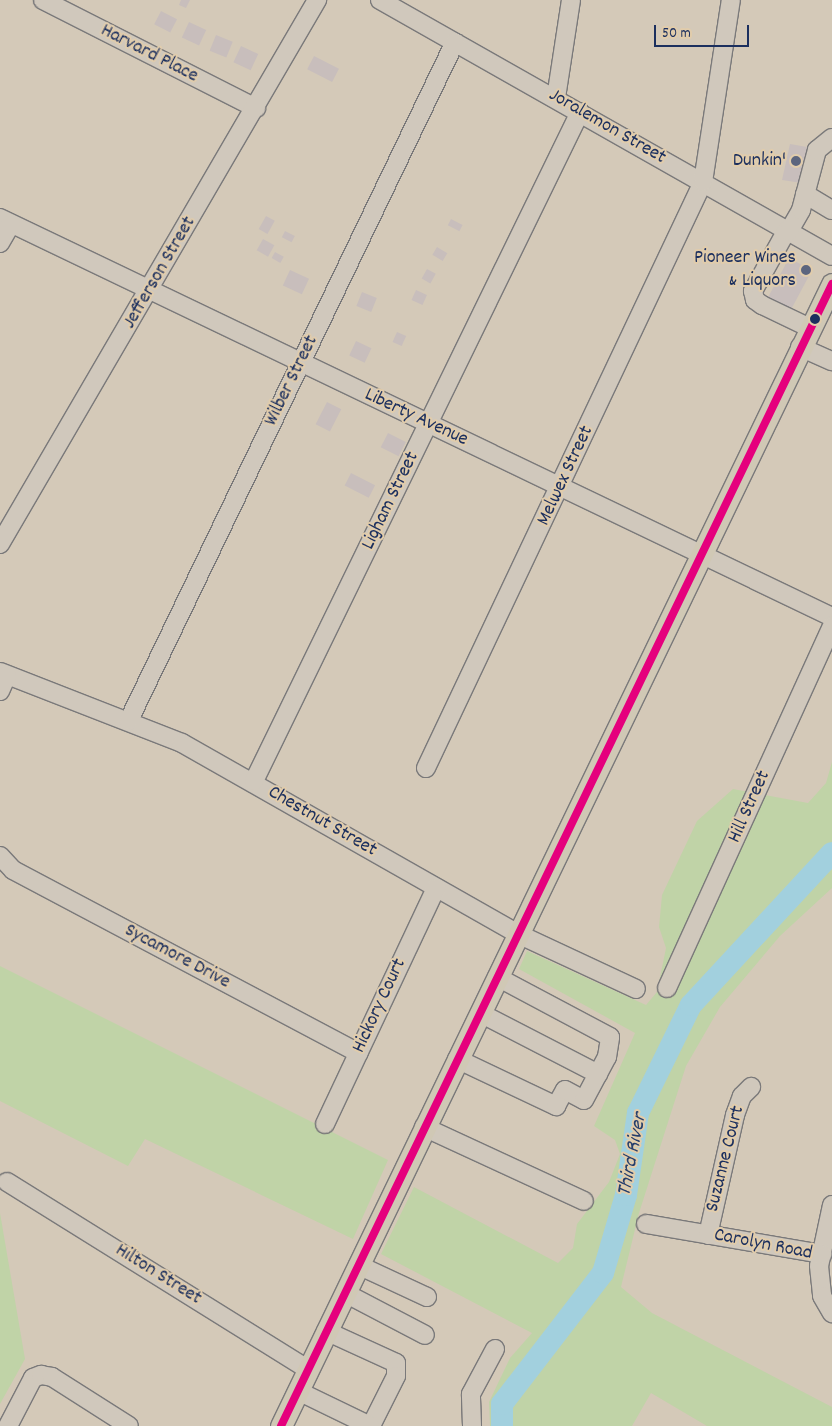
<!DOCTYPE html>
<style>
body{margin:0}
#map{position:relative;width:832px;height:1426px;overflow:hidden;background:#d4c9b8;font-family:Dekko,sans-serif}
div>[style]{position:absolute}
.green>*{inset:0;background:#c0d3a7}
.river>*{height:22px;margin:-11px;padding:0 11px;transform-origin:11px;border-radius:11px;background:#a2d0de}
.building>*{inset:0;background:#c8bebc;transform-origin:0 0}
.roads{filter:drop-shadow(1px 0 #7a797a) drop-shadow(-1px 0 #7a797a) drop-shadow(0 1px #7a797a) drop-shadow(0 -1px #7a797a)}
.minor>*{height:18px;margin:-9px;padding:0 9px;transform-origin:9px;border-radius:9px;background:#d0c8bc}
.major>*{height:21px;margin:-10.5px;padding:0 10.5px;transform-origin:10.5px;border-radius:10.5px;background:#d0c8b5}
.bus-1>*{height:8px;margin:-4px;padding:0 4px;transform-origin:4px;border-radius:4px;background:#e5007d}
.dots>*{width:14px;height:14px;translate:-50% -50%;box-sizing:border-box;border:2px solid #e1ccab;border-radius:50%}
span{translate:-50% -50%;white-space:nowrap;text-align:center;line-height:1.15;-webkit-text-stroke:4px #e1ccab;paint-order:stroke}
.street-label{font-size:20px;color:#1b2f5e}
.poi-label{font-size:20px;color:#1b2f5e}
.right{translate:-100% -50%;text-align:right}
.water-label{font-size:21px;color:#263f6c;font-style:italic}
.scale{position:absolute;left:654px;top:25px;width:95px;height:22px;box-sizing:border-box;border:2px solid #1b2f5e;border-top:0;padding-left:6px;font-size:15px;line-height:18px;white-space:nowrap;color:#1b2f5e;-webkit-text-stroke:4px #e1ccab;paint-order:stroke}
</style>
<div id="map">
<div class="green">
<i style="clip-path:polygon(832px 762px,832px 888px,780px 936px,720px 1007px,686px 1066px,639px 1213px,621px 1287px,652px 1313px,832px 1407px,832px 1426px,707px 1426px,651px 1393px,632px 1426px,490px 1426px,489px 1402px,510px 1358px,532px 1333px,381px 1254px,414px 1187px,558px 1263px,573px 1248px,577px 1224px,609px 1182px,620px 1154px,615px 1140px,594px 1126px,635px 1033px,519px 969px,527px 951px,646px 1005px,657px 992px,666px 948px,659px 927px,662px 895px,697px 821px,733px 789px,808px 803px,826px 783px)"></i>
<i style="clip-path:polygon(0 966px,388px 1160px,353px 1239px,145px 1139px,128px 1166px,0 1101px)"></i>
<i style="clip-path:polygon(0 1213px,25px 1359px,0 1404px)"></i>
</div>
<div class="river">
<i style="left:502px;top:1426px;width:22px;rotate:-90deg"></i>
<i style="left:502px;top:1404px;width:165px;rotate:-52.4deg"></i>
<i style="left:603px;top:1273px;width:81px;rotate:-73.6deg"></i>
<i style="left:626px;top:1195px;width:83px;rotate:-81.7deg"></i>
<i style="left:638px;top:1113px;width:120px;rotate:-63.9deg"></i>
<i style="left:691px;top:1005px;width:207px;rotate:-47.2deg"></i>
</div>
<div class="building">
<i style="clip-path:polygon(181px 0,190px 0,186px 8px,179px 5px)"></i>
<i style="left:161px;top:11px;width:18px;height:15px;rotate:27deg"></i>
<i style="left:189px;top:22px;width:19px;height:17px;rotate:25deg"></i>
<i style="left:216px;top:35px;width:18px;height:17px;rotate:22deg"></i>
<i style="left:241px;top:46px;width:19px;height:18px;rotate:25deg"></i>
<i style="left:314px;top:56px;width:28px;height:15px;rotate:27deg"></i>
<i style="clip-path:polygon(790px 144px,807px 147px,802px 183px,782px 180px)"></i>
<i style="left:266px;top:216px;width:10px;height:15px;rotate:29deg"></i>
<i style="left:451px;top:219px;width:13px;height:7px;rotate:27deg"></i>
<i style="left:285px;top:231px;width:11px;height:7px;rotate:27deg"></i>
<i style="left:263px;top:239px;width:13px;height:13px;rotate:29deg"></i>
<i style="left:437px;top:247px;width:12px;height:9px;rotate:31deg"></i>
<i style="left:275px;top:252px;width:10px;height:7px;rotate:29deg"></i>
<i style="left:789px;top:258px;width:26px;height:51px;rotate:28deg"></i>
<i style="left:427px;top:269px;width:10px;height:11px;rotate:29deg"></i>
<i style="left:290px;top:270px;width:21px;height:17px;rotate:25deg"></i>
<i style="left:416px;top:290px;width:12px;height:11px;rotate:24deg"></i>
<i style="left:362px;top:292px;width:16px;height:15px;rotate:22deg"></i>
<i style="left:397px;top:332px;width:10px;height:11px;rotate:24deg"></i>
<i style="left:356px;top:341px;width:17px;height:16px;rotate:25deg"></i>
<i style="left:327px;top:402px;width:16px;height:25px;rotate:27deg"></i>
<i style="left:388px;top:433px;width:20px;height:16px;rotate:27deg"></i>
<i style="left:351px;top:473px;width:27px;height:14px;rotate:27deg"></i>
</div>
<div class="roads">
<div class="minor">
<i style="left:43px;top:0;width:239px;rotate:26.9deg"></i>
<i style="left:380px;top:0;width:519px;rotate:29.53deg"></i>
<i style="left:556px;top:98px;width:99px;rotate:-81.3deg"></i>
<i style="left:805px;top:194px;width:31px;rotate:31deg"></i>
<i style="left:0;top:218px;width:923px;rotate:25.62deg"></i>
<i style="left:787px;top:230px;width:70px;rotate:119.1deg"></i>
<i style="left:753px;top:291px;width:9px;rotate:77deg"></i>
<i style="left:755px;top:300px;width:9px;rotate:36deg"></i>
<i style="left:762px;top:305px;width:53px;rotate:25.6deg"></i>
<i style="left:789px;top:231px;width:24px;rotate:-60deg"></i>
<i style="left:801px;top:210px;width:62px;rotate:-75.1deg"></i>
<i style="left:817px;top:150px;width:19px;rotate:-39deg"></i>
<i style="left:0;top:243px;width:22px;rotate:-60deg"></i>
<i style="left:800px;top:347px;width:35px;rotate:24deg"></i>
<i style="left:0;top:544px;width:630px;rotate:-59.77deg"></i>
<i style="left:0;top:672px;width:195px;rotate:21.3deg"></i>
<i style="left:182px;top:743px;width:386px;rotate:29.6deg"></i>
<i style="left:518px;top:934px;width:130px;rotate:25deg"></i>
<i style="left:0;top:691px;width:17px;rotate:-66deg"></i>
<i style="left:129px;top:720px;width:752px;rotate:-64.32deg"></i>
<i style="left:426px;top:768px;width:648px;rotate:-64.7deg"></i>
<i style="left:703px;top:182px;width:184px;rotate:-81.3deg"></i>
<i style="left:254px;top:781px;width:744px;rotate:-64.02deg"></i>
<i style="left:0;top:856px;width:19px;rotate:47deg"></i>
<i style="left:13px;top:870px;width:391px;rotate:27.9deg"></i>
<i style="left:667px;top:988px;width:398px;rotate:-65.5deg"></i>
<i style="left:480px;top:1013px;width:133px;rotate:27.3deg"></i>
<i style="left:457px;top:1059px;width:110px;rotate:25.4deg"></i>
<i style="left:556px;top:1106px;width:18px;rotate:-61deg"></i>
<i style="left:565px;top:1090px;width:21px;rotate:28deg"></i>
<i style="left:584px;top:1100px;width:49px;rotate:-61.9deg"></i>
<i style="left:607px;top:1057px;width:20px;rotate:-81deg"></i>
<i style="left:610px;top:1037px;width:128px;rotate:-152deg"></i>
<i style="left:325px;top:1124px;width:261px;rotate:-64.8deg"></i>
<i style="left:424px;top:1127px;width:176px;rotate:24.8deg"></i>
<i style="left:7px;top:1182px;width:354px;rotate:31.9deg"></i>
<i style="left:832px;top:1205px;width:62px;rotate:102deg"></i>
<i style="left:819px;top:1266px;width:30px;rotate:84deg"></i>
<i style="left:822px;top:1296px;width:20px;rotate:60deg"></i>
<i style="left:646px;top:1224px;width:179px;rotate:9.7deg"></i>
<i style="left:708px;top:1235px;width:123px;rotate:-77.3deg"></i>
<i style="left:735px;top:1115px;width:20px;rotate:-70deg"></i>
<i style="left:742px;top:1096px;width:13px;rotate:-45deg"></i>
<i style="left:358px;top:1265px;width:76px;rotate:24.9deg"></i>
<i style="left:345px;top:1293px;width:90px;rotate:27.7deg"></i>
<i style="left:326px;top:1331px;width:77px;rotate:24.6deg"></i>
<i style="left:396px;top:1363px;width:13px;rotate:90deg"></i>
<i style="left:396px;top:1376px;width:56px;rotate:116.6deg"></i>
<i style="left:298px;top:1391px;width:80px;rotate:25.9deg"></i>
<i style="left:8px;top:1426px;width:54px;rotate:-62.5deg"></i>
<i style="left:33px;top:1378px;width:9px;rotate:-21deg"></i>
<i style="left:41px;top:1375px;width:11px;rotate:10deg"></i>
<i style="left:52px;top:1377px;width:91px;rotate:32.5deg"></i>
<i style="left:472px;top:1426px;width:32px;rotate:-92deg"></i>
<i style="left:471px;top:1394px;width:51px;rotate:-61.9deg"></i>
</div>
<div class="major">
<i style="left:281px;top:1426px;width:1268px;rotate:-64.24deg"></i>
</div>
</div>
<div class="bus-1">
<i style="left:281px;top:1426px;width:1268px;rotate:-64.24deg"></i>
</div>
<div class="dots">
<i style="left:796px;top:161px;background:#5c657e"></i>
<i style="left:806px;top:270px;background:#5c657e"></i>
<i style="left:815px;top:319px;background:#1b2f5e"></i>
</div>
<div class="street-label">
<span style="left:149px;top:54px;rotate:27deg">Harvard Place</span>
<span style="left:607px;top:127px;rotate:30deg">Joralemon Street</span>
<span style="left:160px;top:273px;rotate:-60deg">Jefferson Street</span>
<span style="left:292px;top:381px;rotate:-64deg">Wilber Street</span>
<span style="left:416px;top:418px;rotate:25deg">Liberty Avenue</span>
<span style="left:566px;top:476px;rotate:-65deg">Melwex Street</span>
<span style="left:391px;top:501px;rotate:-64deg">Ligham Street</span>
<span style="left:750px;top:807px;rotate:-66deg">Hill Street</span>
<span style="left:322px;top:822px;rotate:30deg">Chestnut Street</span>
<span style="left:177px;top:957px;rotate:28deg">Sycamore Drive</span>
<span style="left:380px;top:1006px;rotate:-65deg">Hickory Court</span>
<span style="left:726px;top:1159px;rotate:-76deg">Suzanne Court</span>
<span style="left:763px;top:1245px;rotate:11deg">Carolyn Road</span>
<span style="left:158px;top:1275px;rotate:32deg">Hilton Street</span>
</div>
<div class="poi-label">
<span class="right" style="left:786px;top:161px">Dunkin'</span>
<span class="right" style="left:796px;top:270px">Pioneer Wines<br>&amp; Liquors</span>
</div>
<div class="water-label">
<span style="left:633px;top:1155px;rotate:-79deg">Third River</span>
</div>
<div class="scale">50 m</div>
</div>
